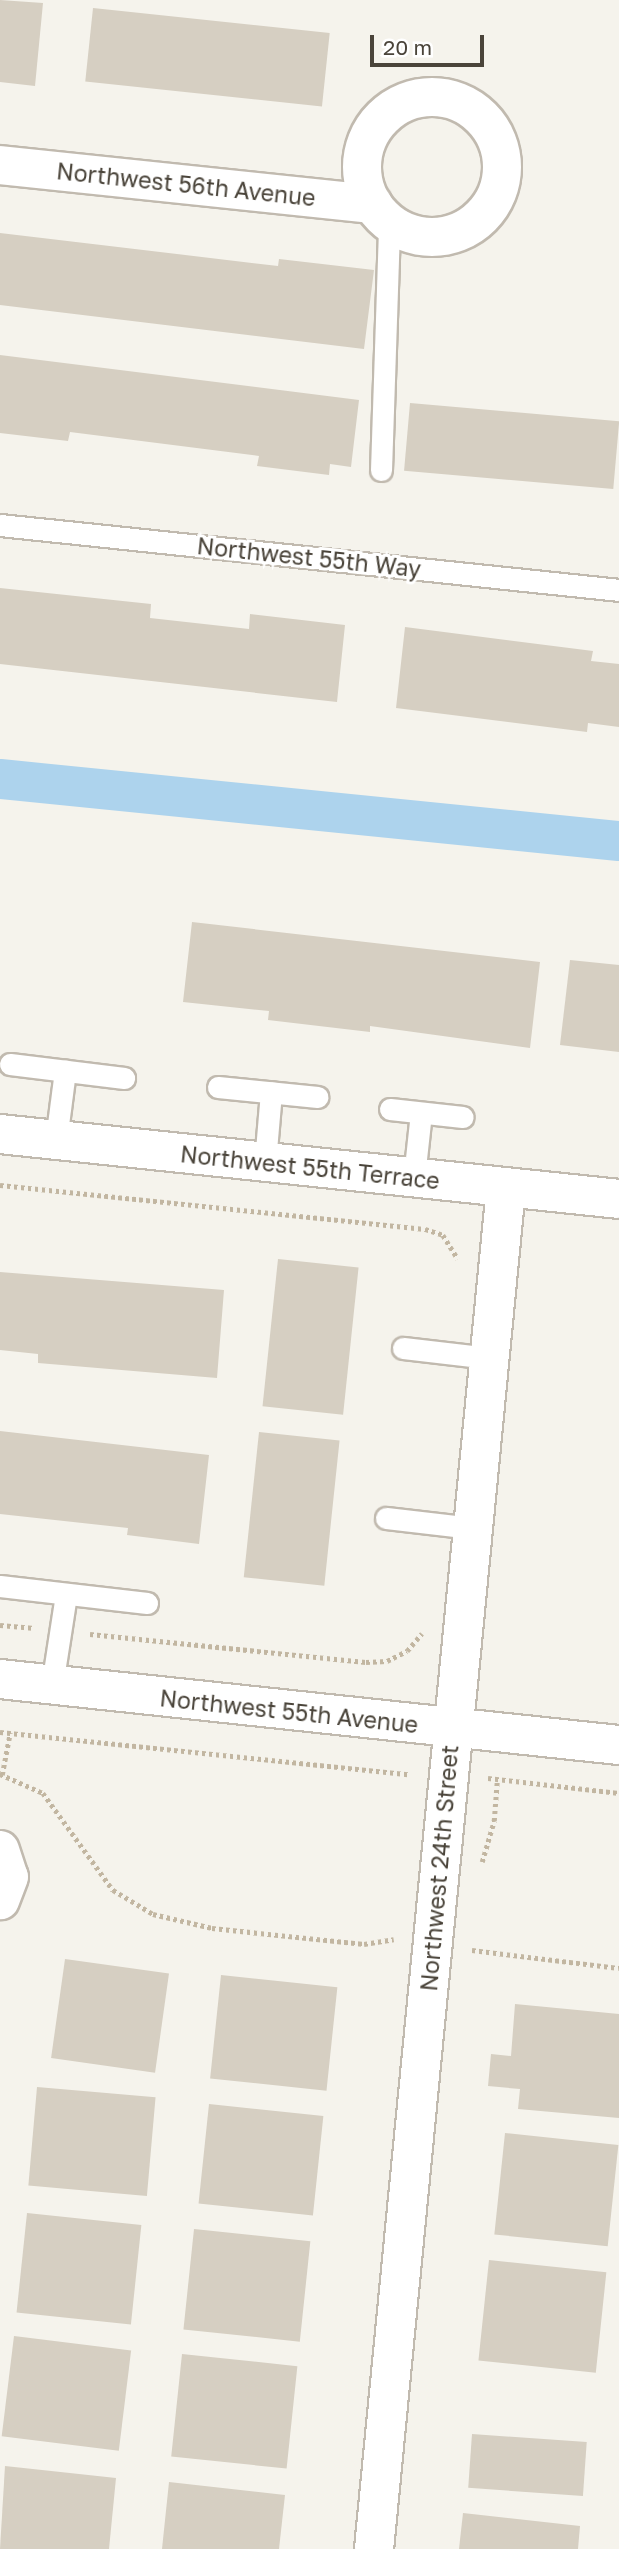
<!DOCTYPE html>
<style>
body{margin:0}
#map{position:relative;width:619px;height:2549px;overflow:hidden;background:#f5f3ec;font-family:"Golos Text",sans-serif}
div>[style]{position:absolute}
.canal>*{height:40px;margin:-20px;padding:0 20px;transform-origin:20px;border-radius:20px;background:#add3ed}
.building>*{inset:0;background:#d6cfc2;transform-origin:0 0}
.path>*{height:4.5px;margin-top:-2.25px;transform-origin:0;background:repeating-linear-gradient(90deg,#c2b6a1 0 3.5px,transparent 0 7px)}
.roads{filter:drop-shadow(2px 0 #c1baaf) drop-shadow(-2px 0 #c1baaf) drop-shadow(0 2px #c1baaf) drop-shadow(0 -2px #c1baaf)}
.lane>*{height:21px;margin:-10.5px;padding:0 10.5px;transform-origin:10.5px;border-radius:10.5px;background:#fff}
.street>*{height:38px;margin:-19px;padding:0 19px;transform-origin:19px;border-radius:19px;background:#fff}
.street>.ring{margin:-19px;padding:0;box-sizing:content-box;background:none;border:38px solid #fff;border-radius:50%}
span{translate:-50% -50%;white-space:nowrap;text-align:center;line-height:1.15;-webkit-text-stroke:6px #fff;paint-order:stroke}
.street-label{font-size:23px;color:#4a443a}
.scale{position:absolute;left:370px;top:35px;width:114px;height:32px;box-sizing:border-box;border:4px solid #4a443a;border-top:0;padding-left:9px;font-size:21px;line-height:24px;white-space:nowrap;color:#4a443a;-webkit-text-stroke:5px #fff;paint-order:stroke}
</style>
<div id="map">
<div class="canal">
<i style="left:0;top:779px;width:622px;rotate:5.72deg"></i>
</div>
<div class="building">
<i style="clip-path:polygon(0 0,43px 3px,35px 86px,0 82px)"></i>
<i style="left:93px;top:8px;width:238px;height:74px;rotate:6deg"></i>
<i style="clip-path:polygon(0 233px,278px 266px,279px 259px,374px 270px,364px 349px,0 305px)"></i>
<i style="clip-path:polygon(0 355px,359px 400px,351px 467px,330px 464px,329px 475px,257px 466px,259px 456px,70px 432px,68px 441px,0 433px)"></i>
<i style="left:410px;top:403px;width:210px;height:68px;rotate:5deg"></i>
<i style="clip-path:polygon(0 588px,151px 604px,150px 618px,249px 629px,250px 614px,345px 625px,337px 702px,0 664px)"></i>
<i style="clip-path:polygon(405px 627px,593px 651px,591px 661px,619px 664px,619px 727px,588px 723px,587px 732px,396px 708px)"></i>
<i style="clip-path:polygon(192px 922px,540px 962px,530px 1048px,370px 1026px,370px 1032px,268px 1020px,269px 1011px,183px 1002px)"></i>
<i style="clip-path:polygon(570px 960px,619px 965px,619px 1052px,560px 1045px)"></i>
<i style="left:278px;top:1259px;width:81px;height:148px;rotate:6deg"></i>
<i style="clip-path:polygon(0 1272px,224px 1290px,217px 1378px,38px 1363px,38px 1354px,0 1350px)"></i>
<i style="clip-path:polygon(0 1431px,209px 1455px,199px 1544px,127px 1535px,128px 1528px,0 1514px)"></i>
<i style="left:259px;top:1432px;width:81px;height:146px;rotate:6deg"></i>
<i style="left:65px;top:1959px;width:105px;height:100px;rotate:8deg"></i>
<i style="left:221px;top:1975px;width:117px;height:104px;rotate:6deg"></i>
<i style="clip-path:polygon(515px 2004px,619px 2014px,619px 2118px,518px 2109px,520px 2089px,488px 2086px,491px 2054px,511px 2056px)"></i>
<i style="left:37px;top:2087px;width:119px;height:99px;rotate:5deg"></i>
<i style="left:209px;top:2104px;width:115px;height:100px;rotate:6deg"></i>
<i style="left:505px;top:2133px;width:114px;height:102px;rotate:6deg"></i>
<i style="left:27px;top:2213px;width:115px;height:100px;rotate:6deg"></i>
<i style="left:194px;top:2229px;width:117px;height:101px;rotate:6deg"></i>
<i style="left:489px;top:2260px;width:118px;height:101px;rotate:6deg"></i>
<i style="left:14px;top:2336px;width:118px;height:101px;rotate:7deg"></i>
<i style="left:182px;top:2354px;width:116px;height:103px;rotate:6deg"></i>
<i style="left:472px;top:2434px;width:115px;height:54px;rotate:4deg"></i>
<i style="clip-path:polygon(5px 2466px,116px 2478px,109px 2549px,0 2549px)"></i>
<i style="clip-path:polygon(169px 2482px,285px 2495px,279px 2549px,162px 2549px)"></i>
<i style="clip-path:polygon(463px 2513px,580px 2526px,578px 2549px,459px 2549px)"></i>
</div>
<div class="path">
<i style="left:0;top:1185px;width:427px;rotate:5.9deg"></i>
<i style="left:425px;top:1229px;width:19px;rotate:18deg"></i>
<i style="left:443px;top:1235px;width:28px;rotate:58deg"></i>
<i style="left:0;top:1625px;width:32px;rotate:5deg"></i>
<i style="left:90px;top:1634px;width:277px;rotate:5.8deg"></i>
<i style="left:366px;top:1662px;width:21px;rotate:-3deg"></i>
<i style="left:387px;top:1661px;width:22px;rotate:-27deg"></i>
<i style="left:407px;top:1651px;width:23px;rotate:-50deg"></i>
<i style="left:0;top:1732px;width:410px;rotate:5.9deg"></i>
<i style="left:0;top:1774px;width:47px;rotate:23.8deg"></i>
<i style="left:43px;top:1793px;width:120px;rotate:54.2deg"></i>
<i style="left:113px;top:1890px;width:47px;rotate:31deg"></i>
<i style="left:153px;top:1914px;width:61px;rotate:13.3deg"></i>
<i style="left:212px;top:1928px;width:153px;rotate:6deg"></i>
<i style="left:364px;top:1944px;width:30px;rotate:-9deg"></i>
<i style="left:2px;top:1775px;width:43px;rotate:-79.2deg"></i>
<i style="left:488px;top:1778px;width:132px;rotate:6.5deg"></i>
<i style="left:482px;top:1862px;width:43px;rotate:-73.7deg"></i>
<i style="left:494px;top:1821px;width:40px;rotate:-85.7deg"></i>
<i style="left:472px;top:1950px;width:148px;rotate:7deg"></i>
</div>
<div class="roads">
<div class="lane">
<i style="left:381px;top:470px;width:247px;rotate:-88.1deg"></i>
<i style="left:0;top:525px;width:622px;rotate:5.99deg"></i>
<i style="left:10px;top:1064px;width:115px;rotate:7deg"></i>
<i style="left:218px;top:1087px;width:100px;rotate:5.7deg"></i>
<i style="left:390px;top:1109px;width:73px;rotate:6.3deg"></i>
<i style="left:56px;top:1140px;width:70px;rotate:-82.6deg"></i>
<i style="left:265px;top:1162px;width:70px;rotate:-85.1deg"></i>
<i style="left:414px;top:1177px;width:64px;rotate:-83.8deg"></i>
<i style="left:403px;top:1348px;width:87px;rotate:6.6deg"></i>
<i style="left:386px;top:1518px;width:87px;rotate:6.6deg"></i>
<i style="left:0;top:1586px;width:148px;rotate:6.6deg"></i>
<i style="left:52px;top:1685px;width:91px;rotate:-81.2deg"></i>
</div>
<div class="street">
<i class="ring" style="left:362px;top:97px;width:102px;height:102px"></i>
<i style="left:0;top:165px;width:375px;rotate:6deg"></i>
<i style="left:0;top:1134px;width:622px;rotate:5.99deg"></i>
<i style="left:0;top:1679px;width:623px;rotate:6.09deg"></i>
<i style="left:0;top:1850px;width:28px;rotate:72deg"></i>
<i style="left:9px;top:1877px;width:25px;rotate:111deg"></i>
<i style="left:374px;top:2549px;width:1368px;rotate:-84.46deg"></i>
</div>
</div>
<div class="street-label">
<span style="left:186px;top:184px;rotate:6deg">Northwest 56th Avenue</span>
<span style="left:309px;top:557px;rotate:6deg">Northwest 55th Way</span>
<span style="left:310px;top:1167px;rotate:6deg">Northwest 55th Terrace</span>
<span style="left:289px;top:1711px;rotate:6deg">Northwest 55th Avenue</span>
<span style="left:439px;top:1868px;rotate:-85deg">Northwest 24th Street</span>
</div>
<div class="scale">20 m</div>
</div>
